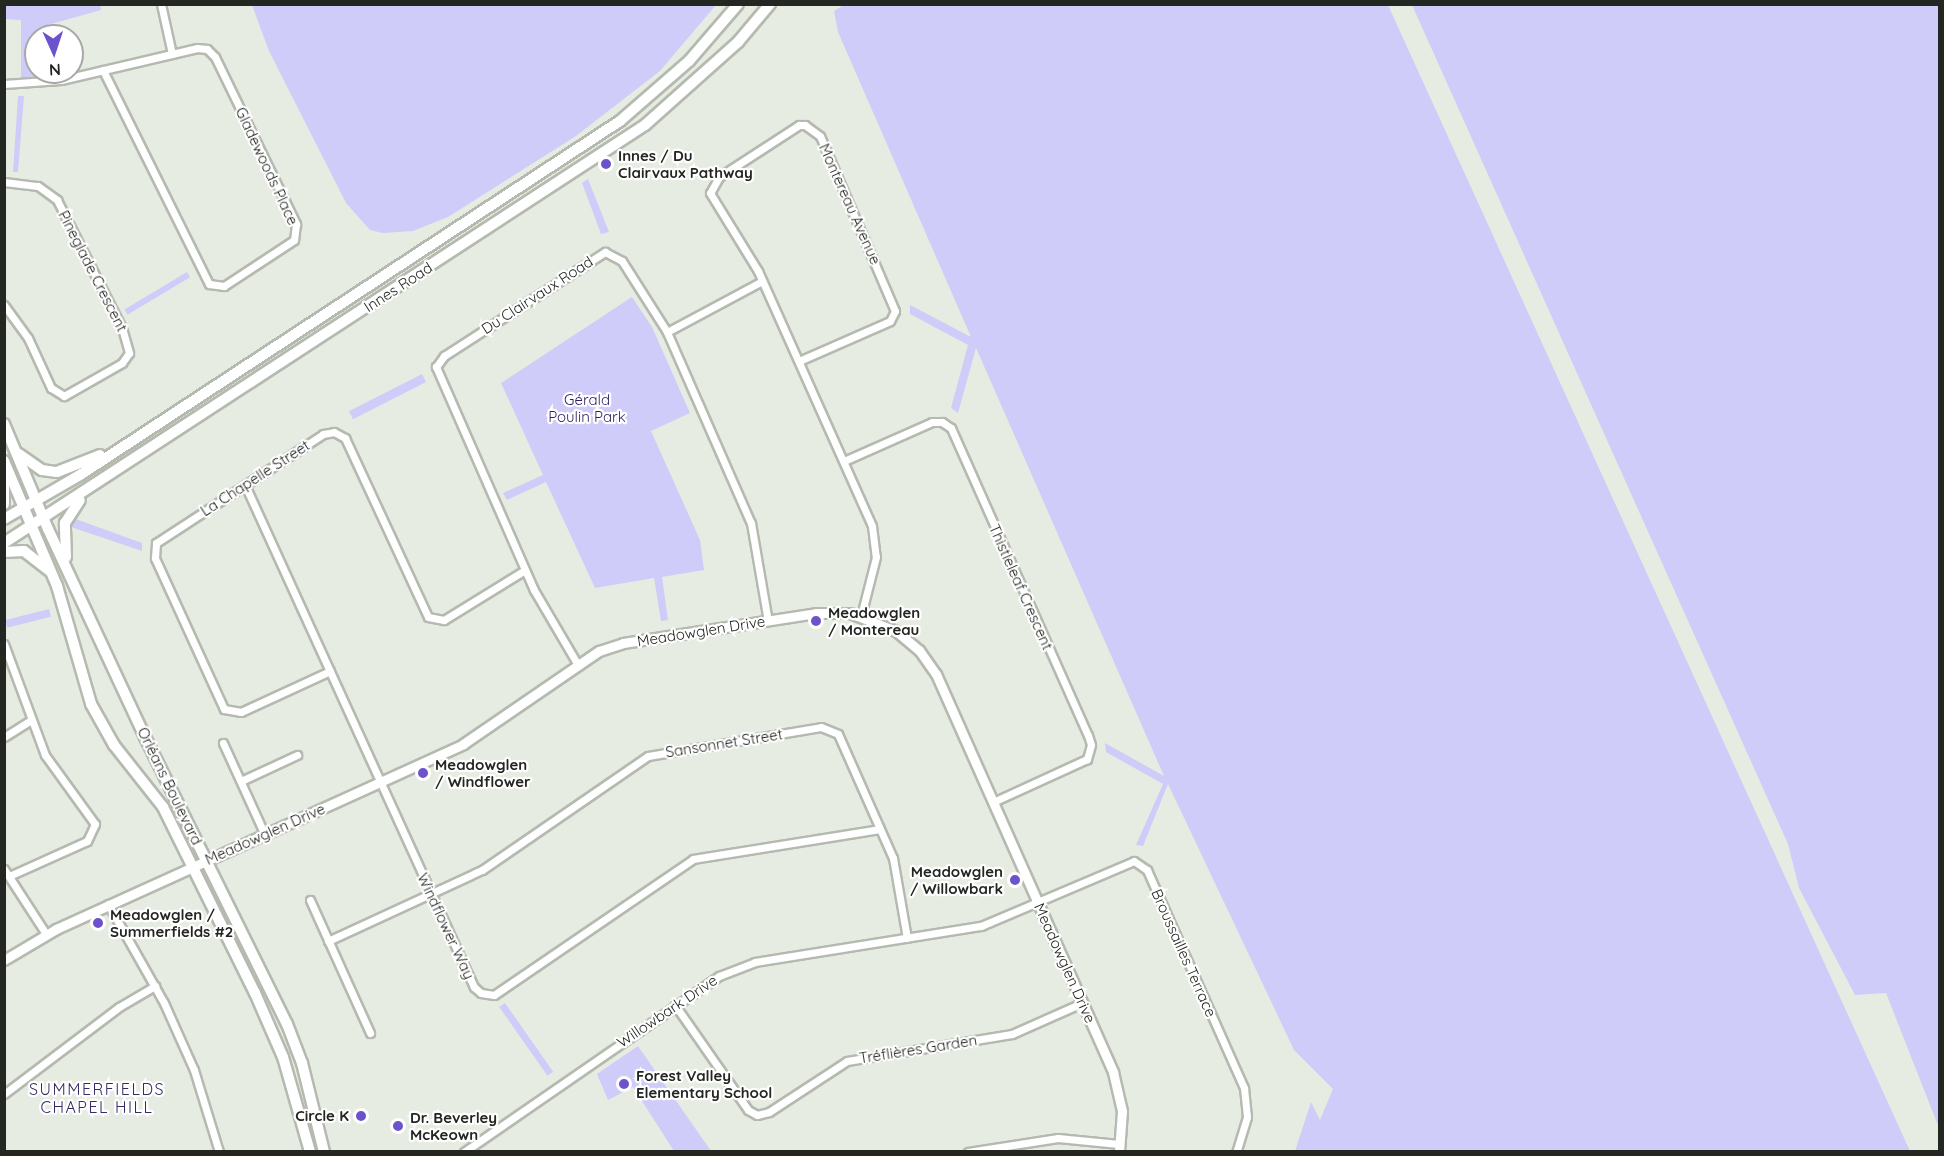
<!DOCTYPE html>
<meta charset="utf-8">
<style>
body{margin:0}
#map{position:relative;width:1944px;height:1156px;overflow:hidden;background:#e6ece1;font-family:Quicksand,sans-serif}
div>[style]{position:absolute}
.green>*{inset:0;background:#cfccfa;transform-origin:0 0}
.roads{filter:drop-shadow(2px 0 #b5bab0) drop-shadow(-2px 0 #b5bab0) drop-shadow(0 2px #b5bab0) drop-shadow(0 -2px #b5bab0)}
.minor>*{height:7px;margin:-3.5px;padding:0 3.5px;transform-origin:3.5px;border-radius:3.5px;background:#fff}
.tertiary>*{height:9px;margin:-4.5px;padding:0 4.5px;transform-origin:4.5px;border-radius:4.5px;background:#fff}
.secondary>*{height:10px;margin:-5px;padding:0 5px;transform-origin:5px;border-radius:5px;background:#fff}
.dots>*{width:16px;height:16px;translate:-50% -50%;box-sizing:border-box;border:3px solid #fff;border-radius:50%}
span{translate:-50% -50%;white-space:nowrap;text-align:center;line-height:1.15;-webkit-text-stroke:4.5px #fff;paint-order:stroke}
.poi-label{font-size:15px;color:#242622;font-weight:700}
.left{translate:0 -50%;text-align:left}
.right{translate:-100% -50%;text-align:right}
.street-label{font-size:15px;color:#242622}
.park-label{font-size:15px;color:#2e1c65}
.neighbourhood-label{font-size:16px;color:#352a65;letter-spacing:1.5px}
.frame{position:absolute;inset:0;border:6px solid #242622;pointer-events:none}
.north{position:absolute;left:24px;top:24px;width:60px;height:60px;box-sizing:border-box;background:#fff;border:2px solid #a7a8a7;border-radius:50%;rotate:177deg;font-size:16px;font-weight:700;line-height:24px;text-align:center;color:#242622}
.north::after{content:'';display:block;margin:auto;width:21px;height:27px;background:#6c53cc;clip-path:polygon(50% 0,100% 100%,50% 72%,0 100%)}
</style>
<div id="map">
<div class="green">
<i style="clip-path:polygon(4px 5px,100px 5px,101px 10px,40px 27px,39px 36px,36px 36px,39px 77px,21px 78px,21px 20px,5px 19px)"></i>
<i style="clip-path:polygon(252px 5px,716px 5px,660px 71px,576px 136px,448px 217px,413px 231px,383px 233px,370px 230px,346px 203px,269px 51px)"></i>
<i style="clip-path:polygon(844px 5px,1388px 5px,1910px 1151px,1295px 1151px,1311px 1102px,1320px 1120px,1333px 1089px,1294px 1050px,1168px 784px,1143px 846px,1136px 845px,1163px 784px,1106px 752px,1105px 743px,1164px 776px,976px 348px,958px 413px,951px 408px,968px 345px,910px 314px,910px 305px,971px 337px,838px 32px,834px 11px)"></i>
<i style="clip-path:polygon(1412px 5px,1939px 5px,1939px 1128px,1886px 993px,1855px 995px,1799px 888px,1788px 844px)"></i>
<i style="clip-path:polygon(18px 96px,24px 96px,18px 172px,13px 172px)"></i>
<i style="clip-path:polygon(588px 179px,609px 232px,601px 234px,582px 183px)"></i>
<i style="left:187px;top:272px;width:6px;height:73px;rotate:59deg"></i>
<i style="clip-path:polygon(632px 297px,652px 327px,690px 413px,651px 431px,700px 540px,704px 570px,662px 577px,668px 620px,661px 621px,654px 578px,595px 588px,546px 482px,507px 500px,503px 493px,543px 475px,501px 383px)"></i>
<i style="left:422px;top:374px;width:9px;height:82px;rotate:63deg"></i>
<i style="clip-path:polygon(73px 518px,142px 543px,142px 551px,71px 527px)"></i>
<i style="left:49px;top:609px;width:8px;height:45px;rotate:76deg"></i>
<i style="left:505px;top:1003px;width:84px;height:7px;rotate:55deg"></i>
<i style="clip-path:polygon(638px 1046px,711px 1151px,674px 1151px,633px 1087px,608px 1100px,597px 1074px)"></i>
</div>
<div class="roads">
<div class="minor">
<i style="left:161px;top:4px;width:51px;rotate:77.6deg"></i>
<i style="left:4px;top:84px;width:57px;rotate:-4deg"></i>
<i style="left:61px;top:80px;width:140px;rotate:-13.2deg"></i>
<i style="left:197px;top:48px;width:10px;rotate:6deg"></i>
<i style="left:207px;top:49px;width:11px;rotate:45deg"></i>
<i style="left:215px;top:57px;width:186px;rotate:64.1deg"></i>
<i style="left:296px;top:224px;width:16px;rotate:97deg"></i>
<i style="left:294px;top:240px;width:84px;rotate:146.7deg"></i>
<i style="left:224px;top:286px;width:15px;rotate:-172deg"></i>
<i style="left:209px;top:284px;width:239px;rotate:-116.4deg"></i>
<i style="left:4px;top:182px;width:34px;rotate:7deg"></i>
<i style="left:38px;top:186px;width:24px;rotate:36deg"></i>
<i style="left:57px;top:200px;width:144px;rotate:63.1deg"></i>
<i style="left:122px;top:328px;width:26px;rotate:74deg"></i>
<i style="left:129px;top:353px;width:12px;rotate:125deg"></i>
<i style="left:122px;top:363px;width:67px;rotate:150.4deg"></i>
<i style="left:64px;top:396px;width:15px;rotate:-148deg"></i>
<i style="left:51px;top:388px;width:55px;rotate:-114.7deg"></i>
<i style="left:28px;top:338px;width:41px;rotate:-126deg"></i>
<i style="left:667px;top:332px;width:108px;rotate:-28.2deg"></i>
<i style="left:799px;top:361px;width:99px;rotate:-23.7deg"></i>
<i style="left:890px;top:321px;width:11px;rotate:-63deg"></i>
<i style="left:895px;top:311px;width:190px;rotate:-113.2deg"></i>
<i style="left:820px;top:136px;width:19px;rotate:-144deg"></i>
<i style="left:805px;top:125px;width:6px;rotate:180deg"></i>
<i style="left:799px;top:125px;width:95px;rotate:147deg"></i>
<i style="left:719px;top:177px;width:18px;rotate:119deg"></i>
<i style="left:710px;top:193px;width:92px;rotate:58.4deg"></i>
<i style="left:758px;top:271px;width:279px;rotate:65.9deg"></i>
<i style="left:872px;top:526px;width:31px;rotate:83deg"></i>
<i style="left:876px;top:557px;width:61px;rotate:104.3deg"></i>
<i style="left:844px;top:461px;width:96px;rotate:-23.9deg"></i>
<i style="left:932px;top:422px;width:10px"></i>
<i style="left:942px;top:422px;width:11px;rotate:34deg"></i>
<i style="left:951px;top:428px;width:336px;rotate:66deg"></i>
<i style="left:1088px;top:735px;width:10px;rotate:73deg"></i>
<i style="left:1091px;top:745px;width:15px;rotate:106deg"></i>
<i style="left:1087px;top:759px;width:103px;rotate:155.4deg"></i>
<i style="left:245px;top:485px;width:552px;rotate:65.48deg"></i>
<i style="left:474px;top:987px;width:9px;rotate:41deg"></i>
<i style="left:481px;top:993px;width:13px;rotate:9deg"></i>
<i style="left:494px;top:995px;width:241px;rotate:-34.3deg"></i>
<i style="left:693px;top:859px;width:189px;rotate:-9.1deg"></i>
<i style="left:4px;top:644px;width:118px;rotate:69.7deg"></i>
<i style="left:45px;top:755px;width:85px;rotate:54.1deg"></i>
<i style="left:95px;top:824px;width:19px;rotate:115deg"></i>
<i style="left:87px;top:841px;width:85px;rotate:155.8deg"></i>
<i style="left:578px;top:665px;width:87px;rotate:-120.4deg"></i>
<i style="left:534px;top:590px;width:244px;rotate:-113.7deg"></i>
<i style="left:436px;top:367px;width:14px;rotate:-54deg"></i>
<i style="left:444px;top:356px;width:192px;rotate:-32.9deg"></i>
<i style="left:605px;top:252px;width:19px;rotate:28deg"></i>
<i style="left:622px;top:261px;width:84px;rotate:57.6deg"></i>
<i style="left:667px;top:332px;width:209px;rotate:66.3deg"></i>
<i style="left:751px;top:523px;width:99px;rotate:80.2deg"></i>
<i style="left:330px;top:671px;width:98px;rotate:155.3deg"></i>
<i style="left:241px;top:712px;width:17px;rotate:-170deg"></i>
<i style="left:224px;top:709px;width:166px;rotate:-114.6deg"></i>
<i style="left:155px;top:558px;width:15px;rotate:-86deg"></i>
<i style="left:156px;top:543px;width:199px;rotate:-33.1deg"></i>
<i style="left:323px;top:434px;width:11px;rotate:-10deg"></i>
<i style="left:334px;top:432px;width:13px;rotate:29deg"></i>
<i style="left:345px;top:438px;width:197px;rotate:65.1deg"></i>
<i style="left:428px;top:617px;width:16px;rotate:11deg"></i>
<i style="left:444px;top:620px;width:95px;rotate:-31.7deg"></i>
<i style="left:4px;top:737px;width:31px;rotate:-32deg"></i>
<i style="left:223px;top:743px;width:101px;rotate:65.5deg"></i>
<i style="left:241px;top:781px;width:62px;rotate:-24.9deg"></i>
<i style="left:4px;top:869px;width:77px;rotate:57.1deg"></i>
<i style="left:310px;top:900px;width:146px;rotate:65.7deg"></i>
<i style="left:108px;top:904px;width:114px;rotate:60.5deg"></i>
<i style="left:164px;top:1003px;width:73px;rotate:65.9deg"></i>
<i style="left:194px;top:1070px;width:86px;rotate:73deg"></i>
<i style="left:328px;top:941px;width:170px;rotate:-24.8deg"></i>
<i style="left:482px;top:870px;width:201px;rotate:-34.5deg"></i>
<i style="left:648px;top:756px;width:175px;rotate:-9.5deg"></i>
<i style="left:821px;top:727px;width:18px;rotate:22deg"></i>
<i style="left:838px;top:734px;width:136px;rotate:66.1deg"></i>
<i style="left:893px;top:858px;width:81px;rotate:80.1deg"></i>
<i style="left:675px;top:1005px;width:128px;rotate:55.2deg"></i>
<i style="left:748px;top:1110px;width:10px;rotate:29deg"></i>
<i style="left:757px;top:1115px;width:12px;rotate:-14deg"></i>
<i style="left:769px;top:1112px;width:93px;rotate:-33.2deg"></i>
<i style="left:847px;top:1061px;width:167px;rotate:-9.3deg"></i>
<i style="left:1012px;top:1034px;width:77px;rotate:-23.9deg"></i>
<i style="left:4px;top:1094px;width:144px;rotate:-37.1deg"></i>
<i style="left:119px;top:1007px;width:42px;rotate:-30.3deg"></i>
<i style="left:464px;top:1152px;width:310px;rotate:-34.6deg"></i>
<i style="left:719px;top:976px;width:39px;rotate:-21deg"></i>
<i style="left:755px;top:962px;width:229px;rotate:-9.1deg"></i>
<i style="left:981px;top:926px;width:166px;rotate:-23deg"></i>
<i style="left:1134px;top:861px;width:16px;rotate:35deg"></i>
<i style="left:1147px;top:870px;width:239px;rotate:66deg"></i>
<i style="left:1244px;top:1088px;width:29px;rotate:84deg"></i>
<i style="left:1247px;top:1117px;width:37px;rotate:107deg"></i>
<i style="left:968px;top:1152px;width:91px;rotate:-8.8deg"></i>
<i style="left:1058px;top:1138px;width:61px;rotate:5.6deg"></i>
</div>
<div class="tertiary">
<i style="left:4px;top:960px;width:61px;rotate:-30.8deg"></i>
<i style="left:56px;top:929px;width:447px;rotate:-24.4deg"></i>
<i style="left:463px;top:744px;width:165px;rotate:-34.4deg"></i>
<i style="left:599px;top:651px;width:25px;rotate:-18deg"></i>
<i style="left:623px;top:643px;width:195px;rotate:-8.8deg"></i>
<i style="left:816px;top:613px;width:34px"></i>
<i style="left:850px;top:613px;width:49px;rotate:21.4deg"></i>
<i style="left:896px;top:631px;width:30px;rotate:40deg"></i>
<i style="left:919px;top:650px;width:29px;rotate:55deg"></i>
<i style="left:936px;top:674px;width:436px;rotate:66deg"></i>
<i style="left:1113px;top:1072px;width:40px;rotate:77deg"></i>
<i style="left:1122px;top:1111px;width:41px;rotate:94.2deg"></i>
</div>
<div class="secondary">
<i style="left:4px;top:424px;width:114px;rotate:67.3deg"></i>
<i style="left:48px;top:529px;width:232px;rotate:65deg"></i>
<i style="left:146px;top:739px;width:318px;rotate:63.7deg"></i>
<i style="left:287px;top:1024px;width:42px;rotate:69deg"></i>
<i style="left:302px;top:1063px;width:92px;rotate:76.1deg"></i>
<i style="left:19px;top:454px;width:28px;rotate:35deg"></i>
<i style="left:42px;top:470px;width:15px;rotate:8deg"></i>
<i style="left:57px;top:472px;width:46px;rotate:-21.6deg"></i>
<i style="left:4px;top:461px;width:136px;rotate:67deg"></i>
<i style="left:57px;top:586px;width:123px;rotate:73.9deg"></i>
<i style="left:91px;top:704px;width:47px;rotate:60.7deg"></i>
<i style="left:114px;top:745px;width:79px;rotate:51.7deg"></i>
<i style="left:163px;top:807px;width:208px;rotate:63.7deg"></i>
<i style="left:255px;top:993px;width:70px;rotate:66.4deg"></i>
<i style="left:283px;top:1057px;width:99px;rotate:74.1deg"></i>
<i style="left:4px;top:478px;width:26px;rotate:90deg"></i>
<i style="left:4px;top:519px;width:88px;rotate:-30.1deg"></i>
<i style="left:80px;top:475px;width:646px;rotate:-33.25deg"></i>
<i style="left:620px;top:121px;width:91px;rotate:-41deg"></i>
<i style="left:689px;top:61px;width:75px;rotate:-49.3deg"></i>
<i style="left:4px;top:543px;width:765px;rotate:-33.11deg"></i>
<i style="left:645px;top:125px;width:125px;rotate:-41.7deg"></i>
<i style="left:738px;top:42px;width:50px;rotate:-49.9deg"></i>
<i style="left:4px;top:552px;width:20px;rotate:-3deg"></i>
<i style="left:24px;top:551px;width:31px;rotate:38deg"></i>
<i style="left:66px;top:557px;width:34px;rotate:-92deg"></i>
<i style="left:65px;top:523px;width:27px;rotate:-57deg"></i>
</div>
</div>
<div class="dots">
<i style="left:606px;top:164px;background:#6c53cc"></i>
<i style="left:816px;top:621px;background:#6c53cc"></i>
<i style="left:423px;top:773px;background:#6c53cc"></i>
<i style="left:1015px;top:880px;background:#6c53cc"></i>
<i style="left:98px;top:923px;background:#6c53cc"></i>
<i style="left:624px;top:1084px;background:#6c53cc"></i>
<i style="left:361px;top:1116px;background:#6c53cc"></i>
<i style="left:398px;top:1126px;background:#6c53cc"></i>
</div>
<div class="poi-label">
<span class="left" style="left:618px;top:164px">Innes / Du<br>Clairvaux Pathway</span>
<span class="left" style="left:828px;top:621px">Meadowglen<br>/ Montereau</span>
<span class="left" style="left:435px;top:773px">Meadowglen<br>/ Windflower</span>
<span class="right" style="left:1003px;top:880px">Meadowglen<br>/ Willowbark</span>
<span class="left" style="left:110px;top:923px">Meadowglen /<br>Summerfields #2</span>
<span class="left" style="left:636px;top:1084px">Forest Valley<br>Elementary School</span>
<span class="right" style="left:349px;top:1116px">Circle K</span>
<span class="left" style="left:410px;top:1126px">Dr. Beverley<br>McKeown</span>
</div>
<div class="street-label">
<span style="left:267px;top:166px;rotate:65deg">Gladewoods Place</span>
<span style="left:850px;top:204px;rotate:66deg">Montereau Avenue</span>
<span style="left:93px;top:271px;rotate:63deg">Pineglade Crescent</span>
<span style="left:398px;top:287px;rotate:-33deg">Innes Road</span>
<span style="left:537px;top:295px;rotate:-33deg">Du Clairvaux Road</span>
<span style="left:255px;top:478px;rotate:-33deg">La Chapelle Street</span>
<span style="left:1021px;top:587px;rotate:66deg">Thistleleaf Crescent</span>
<span style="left:701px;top:631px;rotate:-9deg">Meadowglen Drive</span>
<span style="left:724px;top:743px;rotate:-9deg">Sansonnet Street</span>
<span style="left:170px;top:786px;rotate:64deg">Orléans Boulevard</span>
<span style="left:265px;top:834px;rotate:-24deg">Meadowglen Drive</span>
<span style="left:446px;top:926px;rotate:65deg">Windflower Way</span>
<span style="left:1184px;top:953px;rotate:66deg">Broussailles Terrace</span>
<span style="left:1065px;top:963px;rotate:66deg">Meadowglen Drive</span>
<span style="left:667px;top:1011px;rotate:-34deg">Willowbark Drive</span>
<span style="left:918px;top:1049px;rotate:-9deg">Tréflières Garden</span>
</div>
<div class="park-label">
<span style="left:587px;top:408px">Gérald<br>Poulin Park</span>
</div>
<div class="neighbourhood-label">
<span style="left:97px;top:1098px">SUMMERFIELDS<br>CHAPEL HILL</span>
</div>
<div class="frame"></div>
<div class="north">N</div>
</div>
